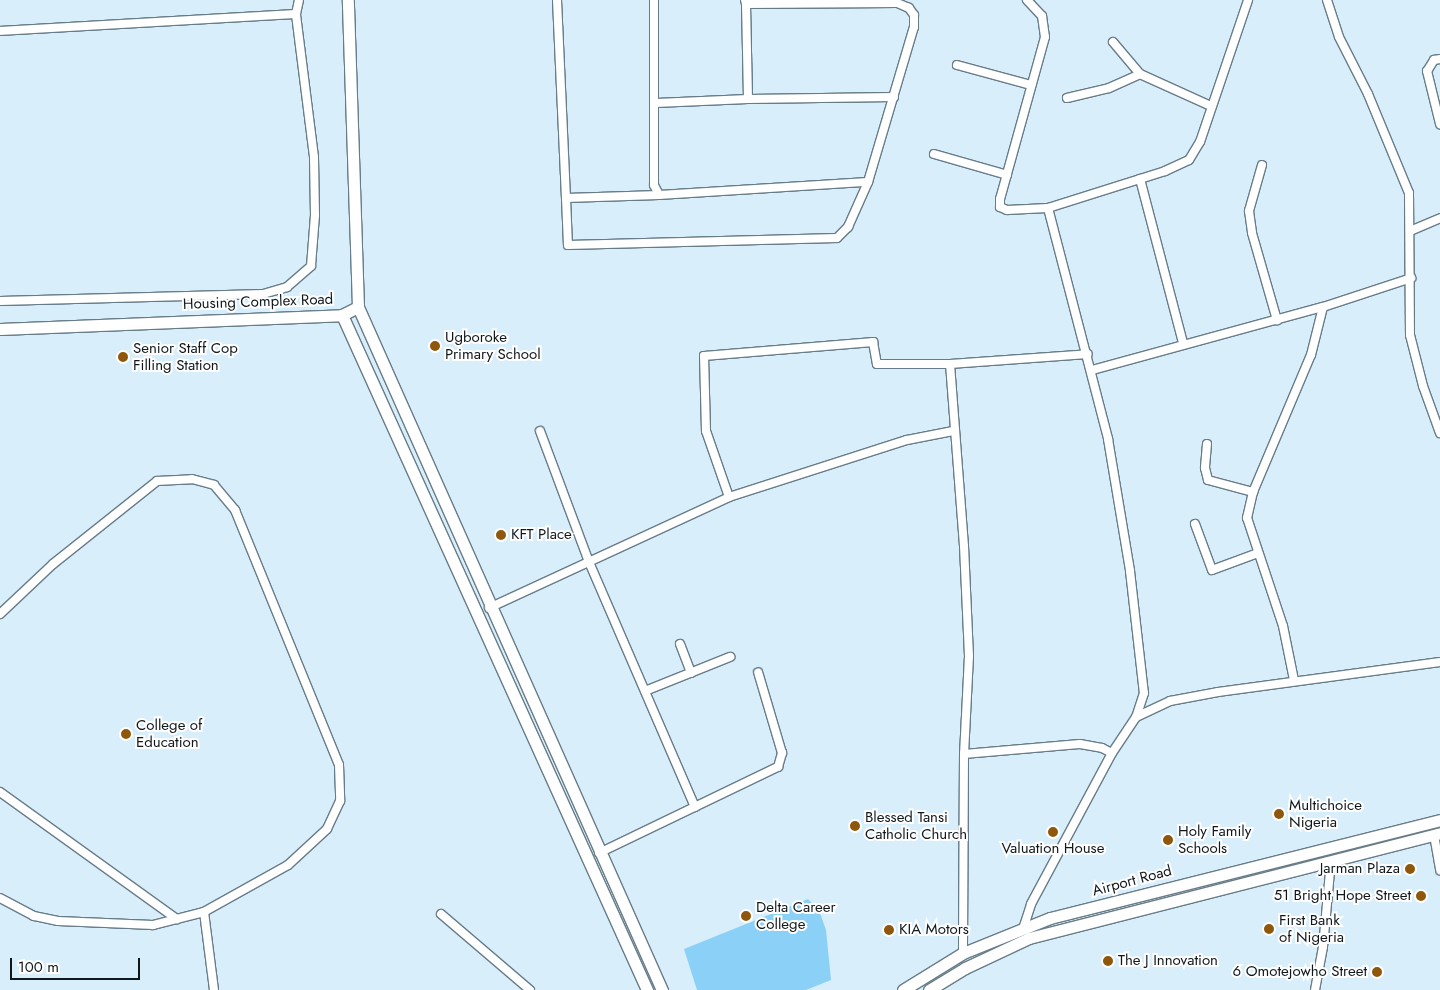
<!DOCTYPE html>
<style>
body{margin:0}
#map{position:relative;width:1440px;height:990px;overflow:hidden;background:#d8eefb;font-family:Jost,sans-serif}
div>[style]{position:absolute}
.green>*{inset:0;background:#8bd1f7}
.roads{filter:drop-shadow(1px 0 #687c88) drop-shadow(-1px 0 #687c88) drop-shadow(0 1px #687c88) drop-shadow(0 -1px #687c88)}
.street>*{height:8px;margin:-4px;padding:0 4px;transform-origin:4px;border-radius:4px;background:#fff}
.secondary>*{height:11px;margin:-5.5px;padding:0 5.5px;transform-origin:5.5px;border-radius:5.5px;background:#fff}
.dots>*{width:14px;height:14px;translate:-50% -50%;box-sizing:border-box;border:2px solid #fff;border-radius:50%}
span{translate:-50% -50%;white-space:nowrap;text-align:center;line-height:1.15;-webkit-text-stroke:4px #fff;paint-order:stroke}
.street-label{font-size:15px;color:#10181c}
.poi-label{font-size:15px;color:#10181c}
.left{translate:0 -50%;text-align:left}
.right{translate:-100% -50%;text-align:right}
.scale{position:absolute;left:10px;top:958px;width:130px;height:22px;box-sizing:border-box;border:2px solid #10181c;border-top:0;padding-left:6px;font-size:15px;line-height:18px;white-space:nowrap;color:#10181c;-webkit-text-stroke:4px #fff;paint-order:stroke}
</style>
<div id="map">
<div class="green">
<i style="clip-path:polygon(808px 899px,819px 910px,826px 930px,831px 980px,806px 990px,697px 990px,684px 949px)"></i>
</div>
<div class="roads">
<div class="street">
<i style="left:557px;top:0;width:198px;rotate:87.4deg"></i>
<i style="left:654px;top:0;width:185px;rotate:90deg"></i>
<i style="left:654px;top:185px;width:11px;rotate:63deg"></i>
<i style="left:659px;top:195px;width:209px;rotate:-3.6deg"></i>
<i style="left:868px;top:182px;width:162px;rotate:-73.5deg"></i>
<i style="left:914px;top:27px;width:12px;rotate:-90deg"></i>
<i style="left:914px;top:15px;width:9px;rotate:-126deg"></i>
<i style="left:909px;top:8px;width:13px;rotate:-157deg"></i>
<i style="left:897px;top:3px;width:151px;rotate:179.6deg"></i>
<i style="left:746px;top:4px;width:4px;rotate:-104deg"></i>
<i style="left:1027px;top:0;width:22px;rotate:47deg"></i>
<i style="left:1042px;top:16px;width:21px;rotate:82deg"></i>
<i style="left:1045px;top:37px;width:168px;rotate:105.5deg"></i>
<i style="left:1000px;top:199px;width:8px;rotate:90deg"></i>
<i style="left:1000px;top:207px;width:8px;rotate:23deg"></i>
<i style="left:1007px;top:210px;width:41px;rotate:-2.8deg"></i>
<i style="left:1048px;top:208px;width:123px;rotate:-17.5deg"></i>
<i style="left:1165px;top:171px;width:26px;rotate:-25deg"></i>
<i style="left:1189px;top:160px;width:21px;rotate:-59deg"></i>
<i style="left:1200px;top:142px;width:150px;rotate:-71.3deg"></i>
<i style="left:1327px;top:0;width:39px;rotate:72deg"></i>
<i style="left:1339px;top:37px;width:64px;rotate:63deg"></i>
<i style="left:1368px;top:94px;width:107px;rotate:67.5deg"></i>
<i style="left:1409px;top:193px;width:142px;rotate:89.6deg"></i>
<i style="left:1410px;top:335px;width:53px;rotate:75.7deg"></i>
<i style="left:1423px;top:386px;width:50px;rotate:70.1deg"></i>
<i style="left:0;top:31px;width:296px;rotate:-3.3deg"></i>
<i style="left:1113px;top:42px;width:42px;rotate:49.8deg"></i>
<i style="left:1440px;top:59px;width:6px;rotate:171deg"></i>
<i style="left:1434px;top:60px;width:13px;rotate:122deg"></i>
<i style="left:1427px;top:71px;width:55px;rotate:76.2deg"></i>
<i style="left:957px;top:65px;width:77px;rotate:15.1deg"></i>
<i style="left:1067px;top:98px;width:43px;rotate:-13.4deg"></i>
<i style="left:1109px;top:88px;width:34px;rotate:-24deg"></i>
<i style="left:1140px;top:74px;width:78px;rotate:24.3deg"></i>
<i style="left:748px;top:99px;width:146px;rotate:-0.8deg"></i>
<i style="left:656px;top:103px;width:92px;rotate:-2.5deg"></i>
<i style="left:748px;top:99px;width:95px;rotate:-91.2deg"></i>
<i style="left:934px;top:154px;width:76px;rotate:16deg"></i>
<i style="left:1262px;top:165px;width:48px;rotate:105.8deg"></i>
<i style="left:1249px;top:211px;width:22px;rotate:82deg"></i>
<i style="left:1252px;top:233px;width:91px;rotate:74deg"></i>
<i style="left:1140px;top:179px;width:170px;rotate:75.3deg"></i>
<i style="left:659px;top:195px;width:93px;rotate:178.2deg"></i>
<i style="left:566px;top:198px;width:47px;rotate:87.6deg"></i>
<i style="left:568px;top:245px;width:269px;rotate:-1.5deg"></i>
<i style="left:837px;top:238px;width:16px;rotate:-45deg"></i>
<i style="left:848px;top:227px;width:49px;rotate:-66deg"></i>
<i style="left:1048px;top:208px;width:239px;rotate:75.4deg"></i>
<i style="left:1108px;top:439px;width:134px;rotate:80.5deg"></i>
<i style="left:1130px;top:571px;width:123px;rotate:83.5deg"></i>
<i style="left:1144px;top:693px;width:25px;rotate:108deg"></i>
<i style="left:1410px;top:231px;width:33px;rotate:-23deg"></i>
<i style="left:0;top:301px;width:263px;rotate:-1.5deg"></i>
<i style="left:263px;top:294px;width:25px;rotate:-16deg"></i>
<i style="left:287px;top:287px;width:32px;rotate:-41deg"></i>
<i style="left:311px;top:266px;width:51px;rotate:-85.5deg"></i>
<i style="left:315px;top:215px;width:58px;rotate:-91deg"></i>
<i style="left:314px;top:157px;width:144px;rotate:-97.2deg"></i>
<i style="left:296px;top:14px;width:14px;rotate:-78deg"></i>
<i style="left:950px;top:364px;width:183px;rotate:85.6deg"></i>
<i style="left:964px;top:546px;width:110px;rotate:87.4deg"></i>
<i style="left:969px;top:656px;width:98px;rotate:92.9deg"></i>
<i style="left:964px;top:754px;width:199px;rotate:90.3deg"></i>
<i style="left:1092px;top:370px;width:239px;rotate:-15.3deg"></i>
<i style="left:1323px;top:307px;width:93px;rotate:-18.2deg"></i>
<i style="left:540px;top:431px;width:140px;rotate:69.5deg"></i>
<i style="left:589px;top:562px;width:267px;rotate:66.6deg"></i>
<i style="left:1207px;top:444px;width:24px;rotate:95deg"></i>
<i style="left:1205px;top:468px;width:12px;rotate:76deg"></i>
<i style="left:1208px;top:480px;width:47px;rotate:14.9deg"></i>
<i style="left:729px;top:497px;width:70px;rotate:-109.2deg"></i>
<i style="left:706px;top:431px;width:75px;rotate:-91.5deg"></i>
<i style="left:704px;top:356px;width:170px;rotate:-4.7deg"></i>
<i style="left:873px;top:342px;width:22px;rotate:80deg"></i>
<i style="left:877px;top:364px;width:73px"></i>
<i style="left:950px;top:364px;width:138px;rotate:-4.1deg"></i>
<i style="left:1195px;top:524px;width:49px;rotate:69.7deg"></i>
<i style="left:1212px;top:570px;width:49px;rotate:-20.3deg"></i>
<i style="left:489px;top:608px;width:264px;rotate:-24.8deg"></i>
<i style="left:729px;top:497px;width:187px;rotate:-17.8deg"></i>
<i style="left:907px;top:440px;width:47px;rotate:-11.1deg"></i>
<i style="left:0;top:614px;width:73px;rotate:-43.3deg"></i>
<i style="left:53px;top:564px;width:133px;rotate:-38.6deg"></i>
<i style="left:157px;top:481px;width:35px;rotate:-3deg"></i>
<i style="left:192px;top:479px;width:23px;rotate:15deg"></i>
<i style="left:214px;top:485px;width:33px;rotate:50deg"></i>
<i style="left:235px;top:510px;width:275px;rotate:67.8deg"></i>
<i style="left:339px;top:765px;width:36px;rotate:88deg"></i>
<i style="left:340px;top:801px;width:31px;rotate:115deg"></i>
<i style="left:327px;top:829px;width:53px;rotate:137.3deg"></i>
<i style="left:288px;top:865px;width:96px;rotate:150.8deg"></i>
<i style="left:204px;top:912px;width:53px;rotate:165.7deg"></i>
<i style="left:153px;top:925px;width:95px;rotate:-177.6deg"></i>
<i style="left:58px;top:921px;width:25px;rotate:-168deg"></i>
<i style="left:34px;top:916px;width:38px;rotate:-152deg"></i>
<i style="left:680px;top:644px;width:31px;rotate:69deg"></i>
<i style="left:1294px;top:680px;width:55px;rotate:-101.5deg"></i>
<i style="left:1283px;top:626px;width:114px;rotate:-108.4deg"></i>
<i style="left:1247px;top:518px;width:27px;rotate:-77deg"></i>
<i style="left:1253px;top:492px;width:149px;rotate:-67.1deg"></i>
<i style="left:1311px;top:355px;width:49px;rotate:-76deg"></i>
<i style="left:645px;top:691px;width:92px;rotate:-21.8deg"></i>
<i style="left:964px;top:754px;width:116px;rotate:-4.9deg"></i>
<i style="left:1080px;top:744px;width:22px;rotate:10deg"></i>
<i style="left:1102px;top:748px;width:11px;rotate:27deg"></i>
<i style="left:0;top:792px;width:218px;rotate:35.7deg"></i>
<i style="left:1434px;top:835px;width:36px;rotate:80deg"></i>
<i style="left:599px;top:853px;width:199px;rotate:-25.7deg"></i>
<i style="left:778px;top:767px;width:15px;rotate:-74deg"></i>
<i style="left:782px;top:753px;width:84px;rotate:-106.5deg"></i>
<i style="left:204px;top:912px;width:79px;rotate:82.7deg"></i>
<i style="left:441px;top:914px;width:117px;rotate:40.5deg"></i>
<i style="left:1024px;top:926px;width:23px;rotate:-72deg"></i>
<i style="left:1031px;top:904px;width:171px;rotate:-61.8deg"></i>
<i style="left:1112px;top:753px;width:43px;rotate:-56.3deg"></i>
<i style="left:1136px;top:717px;width:38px;rotate:-25deg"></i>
<i style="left:1170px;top:701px;width:49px;rotate:-10.6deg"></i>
<i style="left:1218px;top:692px;width:224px;rotate:-7.7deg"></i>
<i style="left:1315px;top:990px;width:44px;rotate:-79.5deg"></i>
<i style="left:1323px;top:947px;width:86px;rotate:-84.7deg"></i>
</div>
<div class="secondary">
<i style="left:358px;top:307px;width:748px;rotate:66.01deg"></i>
<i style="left:342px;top:315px;width:741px;rotate:65.68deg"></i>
<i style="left:0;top:329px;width:342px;rotate:-2.3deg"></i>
<i style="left:342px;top:315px;width:18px;rotate:-27deg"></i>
<i style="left:358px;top:307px;width:307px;rotate:-91.9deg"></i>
<i style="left:903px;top:990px;width:70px;rotate:-31.7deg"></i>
<i style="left:963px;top:953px;width:94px;rotate:-21.9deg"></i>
<i style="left:1050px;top:918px;width:402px;rotate:-14.1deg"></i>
<i style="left:929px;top:990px;width:42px;rotate:-31.4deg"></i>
<i style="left:965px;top:968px;width:71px;rotate:-25.1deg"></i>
<i style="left:1029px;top:938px;width:424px;rotate:-14.3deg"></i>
</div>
</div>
<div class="dots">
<i style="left:435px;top:346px;background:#8e570b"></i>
<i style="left:123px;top:357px;background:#8e570b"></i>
<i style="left:501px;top:535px;background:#8e570b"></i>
<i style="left:126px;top:734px;background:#8e570b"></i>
<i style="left:1279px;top:814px;background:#8e570b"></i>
<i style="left:855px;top:826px;background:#8e570b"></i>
<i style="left:1053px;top:832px;background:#8e570b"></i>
<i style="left:1168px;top:840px;background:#8e570b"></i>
<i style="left:1410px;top:869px;background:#8e570b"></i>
<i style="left:1421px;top:896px;background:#8e570b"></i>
<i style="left:746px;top:916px;background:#8e570b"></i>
<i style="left:1269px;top:929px;background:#8e570b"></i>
<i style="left:889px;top:930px;background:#8e570b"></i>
<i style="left:1108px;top:961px;background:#8e570b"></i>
<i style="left:1377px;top:972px;background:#8e570b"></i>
</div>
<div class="street-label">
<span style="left:258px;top:302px;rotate:-2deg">Housing Complex Road</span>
<span style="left:1132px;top:881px;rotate:-15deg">Airport Road</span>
</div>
<div class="poi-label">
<span class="left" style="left:445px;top:346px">Ugboroke<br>Primary School</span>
<span class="left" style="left:133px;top:357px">Senior Staff Cop<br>Filling Station</span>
<span class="left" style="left:511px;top:535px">KFT Place</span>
<span class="left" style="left:136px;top:734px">College of<br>Education</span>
<span class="left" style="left:1289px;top:814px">Multichoice<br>Nigeria</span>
<span class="left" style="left:865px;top:826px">Blessed Tansi<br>Catholic Church</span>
<span class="left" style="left:1178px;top:840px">Holy Family<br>Schools</span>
<span style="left:1053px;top:849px">Valuation House</span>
<span class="right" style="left:1400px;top:869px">Jarman Plaza</span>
<span class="right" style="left:1411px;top:896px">51 Bright Hope Street</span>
<span class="left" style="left:756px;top:916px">Delta Career<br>College</span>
<span class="left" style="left:1279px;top:929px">First Bank<br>of Nigeria</span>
<span class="left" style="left:899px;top:930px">KIA Motors</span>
<span class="left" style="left:1118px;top:961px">The J Innovation</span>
<span class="right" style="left:1367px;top:972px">6 Omotejowho Street</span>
</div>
<div class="scale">100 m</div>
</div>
